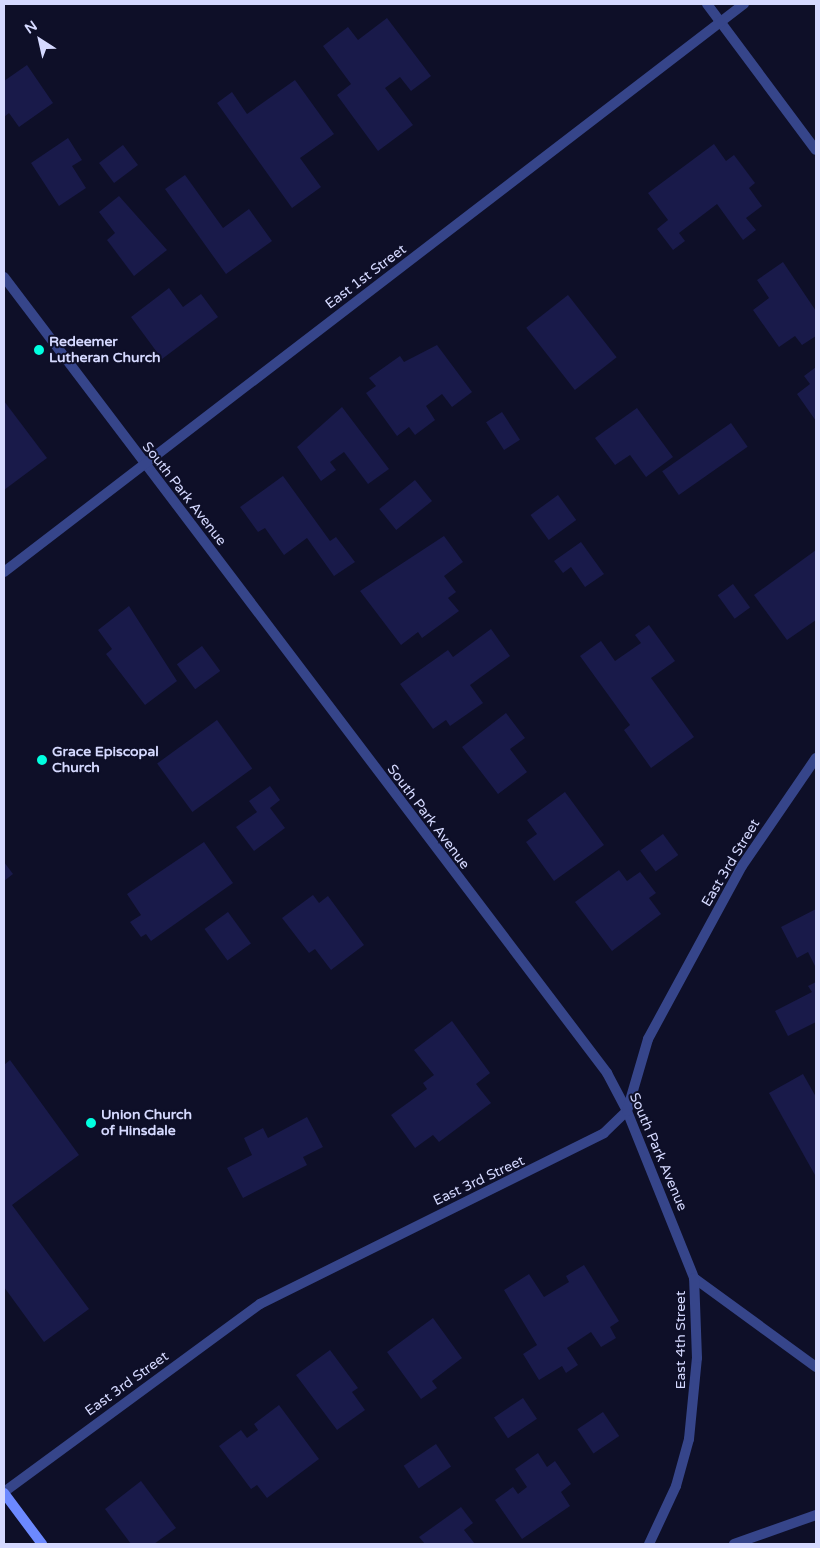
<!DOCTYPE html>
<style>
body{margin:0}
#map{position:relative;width:820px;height:1548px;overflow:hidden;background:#0e0f28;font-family:"Varela Round",sans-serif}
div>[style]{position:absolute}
.building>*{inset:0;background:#191a4a;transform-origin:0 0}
.street>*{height:10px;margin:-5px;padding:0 5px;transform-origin:5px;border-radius:5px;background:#36458a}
.secondary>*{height:10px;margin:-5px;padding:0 5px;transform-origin:5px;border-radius:5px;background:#6c89ff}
.dots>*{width:14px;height:14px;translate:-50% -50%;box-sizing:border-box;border:2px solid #0e0f28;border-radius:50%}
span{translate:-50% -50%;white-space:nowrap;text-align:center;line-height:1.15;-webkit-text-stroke:4px #0e0f28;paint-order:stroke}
.street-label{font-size:14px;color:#d5d9ff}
.poi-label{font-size:14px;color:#d5d9ff;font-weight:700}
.left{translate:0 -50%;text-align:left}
.frame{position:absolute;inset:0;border:5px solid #d5d9ff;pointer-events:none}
.north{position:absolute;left:15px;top:15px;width:50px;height:50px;-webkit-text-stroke:4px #0e0f28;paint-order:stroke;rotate:325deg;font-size:14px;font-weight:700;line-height:20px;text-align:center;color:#d5d9ff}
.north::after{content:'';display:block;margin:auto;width:18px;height:22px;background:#d5d9ff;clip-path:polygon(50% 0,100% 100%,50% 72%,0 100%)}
</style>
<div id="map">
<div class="building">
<i style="clip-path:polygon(387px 18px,431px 76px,411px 91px,400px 77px,385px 88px,413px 125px,378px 151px,337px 95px,351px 84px,323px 46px,348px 27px,358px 40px)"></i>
<i style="clip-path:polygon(27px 65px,53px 103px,19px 127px,9px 113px,4px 117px,4px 81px)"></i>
<i style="clip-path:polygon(295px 80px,334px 134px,300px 158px,321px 187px,292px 208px,217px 103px,232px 92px,247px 114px)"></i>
<i style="clip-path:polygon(68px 138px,82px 160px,72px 166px,86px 188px,59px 206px,31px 163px)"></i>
<i style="clip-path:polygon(714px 144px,726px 161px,734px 155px,755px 183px,749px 188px,762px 206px,746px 218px,756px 230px,743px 240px,717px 204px,679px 233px,685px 241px,673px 250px,657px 229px,668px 220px,648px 193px)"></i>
<i style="left:123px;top:145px;width:25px;height:30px;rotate:53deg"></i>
<i style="clip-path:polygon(185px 175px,223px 228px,249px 209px,272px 241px,226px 274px,165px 189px)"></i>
<i style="clip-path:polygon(119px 196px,167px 250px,134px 276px,107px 240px,115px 233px,99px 212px)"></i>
<i style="clip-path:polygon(783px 262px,816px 311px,816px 336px,802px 345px,795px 336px,779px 347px,753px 310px,769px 298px,757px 280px)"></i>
<i style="clip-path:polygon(169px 288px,183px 307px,201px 294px,218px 317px,162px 359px,131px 317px)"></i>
<i style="left:568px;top:295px;width:79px;height:53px;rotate:52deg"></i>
<i style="clip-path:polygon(437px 345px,472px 392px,452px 407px,442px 394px,426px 406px,435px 420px,415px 435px,409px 427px,397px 436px,366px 393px,376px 386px,369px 378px,400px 356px,404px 362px)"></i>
<i style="clip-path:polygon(816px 367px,816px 421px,797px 394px,810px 384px,804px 376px)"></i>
<i style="clip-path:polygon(4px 401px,47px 458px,4px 490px)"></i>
<i style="clip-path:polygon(342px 407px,389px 469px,368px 484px,344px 452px,330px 462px,336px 470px,321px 481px,297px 447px)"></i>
<i style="clip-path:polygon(637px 408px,673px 457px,646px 477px,630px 455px,615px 465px,595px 438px)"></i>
<i style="left:502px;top:412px;width:33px;height:19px;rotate:57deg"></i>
<i style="left:731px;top:423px;width:29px;height:84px;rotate:55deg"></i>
<i style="clip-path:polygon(283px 476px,330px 541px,336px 537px,355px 562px,334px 576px,307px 538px,284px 555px,265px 528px,258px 532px,240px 507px)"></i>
<i style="left:415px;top:480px;width:27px;height:46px;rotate:51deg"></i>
<i style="left:558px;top:495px;width:31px;height:34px;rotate:54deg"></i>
<i style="clip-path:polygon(444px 536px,463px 562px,444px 576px,456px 592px,448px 598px,459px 611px,422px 638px,418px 632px,401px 645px,360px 591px)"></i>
<i style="clip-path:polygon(581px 542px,604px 574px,585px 587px,571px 567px,563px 573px,554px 561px)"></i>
<i style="clip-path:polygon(816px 550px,816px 620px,787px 640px,754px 595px)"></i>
<i style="left:733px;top:584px;width:29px;height:19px;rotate:54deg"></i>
<i style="clip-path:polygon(129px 606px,177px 681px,145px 705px,106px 654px,112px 649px,98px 630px)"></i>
<i style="clip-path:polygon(649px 625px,675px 661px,651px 678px,694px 737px,651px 768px,624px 730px,630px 725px,580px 656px,601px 641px,615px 661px,641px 643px,635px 635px)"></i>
<i style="clip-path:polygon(491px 629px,510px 656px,470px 685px,483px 703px,450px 726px,446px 720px,433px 729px,400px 684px,448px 650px,453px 657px)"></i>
<i style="left:202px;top:646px;width:31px;height:31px;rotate:54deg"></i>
<i style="clip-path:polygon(506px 713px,525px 738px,510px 749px,527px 772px,498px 794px,462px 747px)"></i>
<i style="left:217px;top:720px;width:60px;height:74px;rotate:54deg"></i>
<i style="clip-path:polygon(270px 786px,280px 800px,270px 808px,285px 828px,254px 851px,236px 827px,257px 812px,249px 801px)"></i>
<i style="clip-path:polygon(565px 792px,604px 845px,554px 881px,526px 842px,537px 834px,527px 820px)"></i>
<i style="left:663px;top:834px;width:26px;height:28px;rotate:54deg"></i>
<i style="clip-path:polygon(204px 842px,233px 883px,151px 941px,146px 934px,141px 937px,130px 922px,141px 915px,127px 894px)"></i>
<i style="clip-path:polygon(4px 862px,13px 874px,4px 881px)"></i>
<i style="clip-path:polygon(619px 870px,627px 881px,640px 872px,656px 893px,649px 898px,661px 914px,612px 951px,575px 902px)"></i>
<i style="clip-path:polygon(313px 895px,319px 903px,328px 896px,364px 945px,331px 970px,315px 949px,309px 953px,282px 918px)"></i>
<i style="clip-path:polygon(816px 909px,816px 968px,808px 952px,797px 958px,781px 927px)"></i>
<i style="left:228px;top:912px;width:39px;height:29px;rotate:54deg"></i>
<i style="clip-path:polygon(816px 982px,816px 1022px,788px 1036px,775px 1011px,812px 992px,808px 986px)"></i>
<i style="clip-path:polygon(452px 1021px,490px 1073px,476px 1084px,491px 1103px,439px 1142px,433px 1135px,415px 1148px,391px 1115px,427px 1089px,423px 1083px,434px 1075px,414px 1050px)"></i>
<i style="clip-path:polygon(10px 1060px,79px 1155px,12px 1205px,89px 1309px,44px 1342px,4px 1287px,4px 1065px)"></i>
<i style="clip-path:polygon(803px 1074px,816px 1097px,815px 1175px,769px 1093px)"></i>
<i style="clip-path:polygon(307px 1117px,323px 1147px,303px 1157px,307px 1165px,243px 1198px,227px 1168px,252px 1155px,244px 1138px,263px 1128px,268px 1138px)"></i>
<i style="clip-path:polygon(584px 1265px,619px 1321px,610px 1327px,616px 1338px,601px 1347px,591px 1332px,567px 1348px,578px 1365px,566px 1373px,562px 1366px,539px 1380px,523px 1354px,537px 1345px,504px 1290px,529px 1274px,544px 1297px,569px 1282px,566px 1276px)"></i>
<i style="clip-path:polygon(433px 1318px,462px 1358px,432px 1381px,437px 1388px,421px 1399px,387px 1352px)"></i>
<i style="clip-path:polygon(330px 1350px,358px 1388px,352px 1392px,365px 1410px,337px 1430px,296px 1375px)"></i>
<i style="left:523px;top:1398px;width:25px;height:35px;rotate:56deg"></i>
<i style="clip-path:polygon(279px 1405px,319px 1459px,267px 1498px,257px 1485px,251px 1489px,219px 1446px,241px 1430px,247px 1438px,258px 1430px,254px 1424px)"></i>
<i style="left:603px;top:1412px;width:29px;height:31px;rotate:56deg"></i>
<i style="left:436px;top:1444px;width:27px;height:39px;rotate:56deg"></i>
<i style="clip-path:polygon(538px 1453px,547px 1467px,555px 1461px,571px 1484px,561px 1492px,570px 1506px,522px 1539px,495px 1500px,513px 1487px,518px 1494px,527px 1487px,515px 1469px)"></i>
<i style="clip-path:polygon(141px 1481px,176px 1528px,154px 1544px,131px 1544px,105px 1509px)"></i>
<i style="clip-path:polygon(461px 1507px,473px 1523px,464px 1530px,475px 1544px,425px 1544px,419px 1537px)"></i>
</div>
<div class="street">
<i style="left:707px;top:4px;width:182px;rotate:53.3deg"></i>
<i style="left:4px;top:277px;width:999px;rotate:52.85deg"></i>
<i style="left:607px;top:1073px;width:43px;rotate:62.2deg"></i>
<i style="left:627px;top:1111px;width:180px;rotate:68.1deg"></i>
<i style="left:694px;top:1278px;width:151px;rotate:36.1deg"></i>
<i style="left:4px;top:572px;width:933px;rotate:-37.51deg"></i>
<i style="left:4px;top:1492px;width:318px;rotate:-36.3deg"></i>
<i style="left:260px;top:1304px;width:384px;rotate:-26.4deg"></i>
<i style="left:604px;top:1133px;width:32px;rotate:-44deg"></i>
<i style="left:627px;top:1111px;width:75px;rotate:-73.7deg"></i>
<i style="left:648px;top:1039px;width:197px;rotate:-61.5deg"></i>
<i style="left:742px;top:866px;width:131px;rotate:-55.6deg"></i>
<i style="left:649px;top:1544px;width:64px;rotate:-65deg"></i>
<i style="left:676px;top:1486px;width:49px;rotate:-74.5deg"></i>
<i style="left:689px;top:1439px;width:81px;rotate:-84.4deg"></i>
<i style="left:697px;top:1358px;width:80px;rotate:-92.1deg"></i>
<i style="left:734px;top:1544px;width:87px;rotate:-19.5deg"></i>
</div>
<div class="secondary">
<i style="left:4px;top:1493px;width:64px;rotate:53.3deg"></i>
</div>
<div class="dots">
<i style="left:39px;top:350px;background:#01ffe0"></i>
<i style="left:42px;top:760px;background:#01ffe0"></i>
<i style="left:91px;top:1123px;background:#01ffe0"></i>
</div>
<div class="street-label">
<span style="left:366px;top:277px;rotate:-37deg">East 1st Street</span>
<span style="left:184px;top:494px;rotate:52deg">South Park Avenue</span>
<span style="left:428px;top:817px;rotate:53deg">South Park Avenue</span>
<span style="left:731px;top:863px;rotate:-59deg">East 3rd Street</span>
<span style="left:658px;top:1152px;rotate:67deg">South Park Avenue</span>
<span style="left:479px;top:1181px;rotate:-25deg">East 3rd Street</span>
<span style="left:681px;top:1340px;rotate:-90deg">East 4th Street</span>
<span style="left:127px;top:1384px;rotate:-36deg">East 3rd Street</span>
</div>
<div class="poi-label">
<span class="left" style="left:49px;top:350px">Redeemer<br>Lutheran Church</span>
<span class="left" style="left:52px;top:760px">Grace Episcopal<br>Church</span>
<span class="left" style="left:101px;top:1123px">Union Church<br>of Hinsdale</span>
</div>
<div class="frame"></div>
<div class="north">N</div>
</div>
